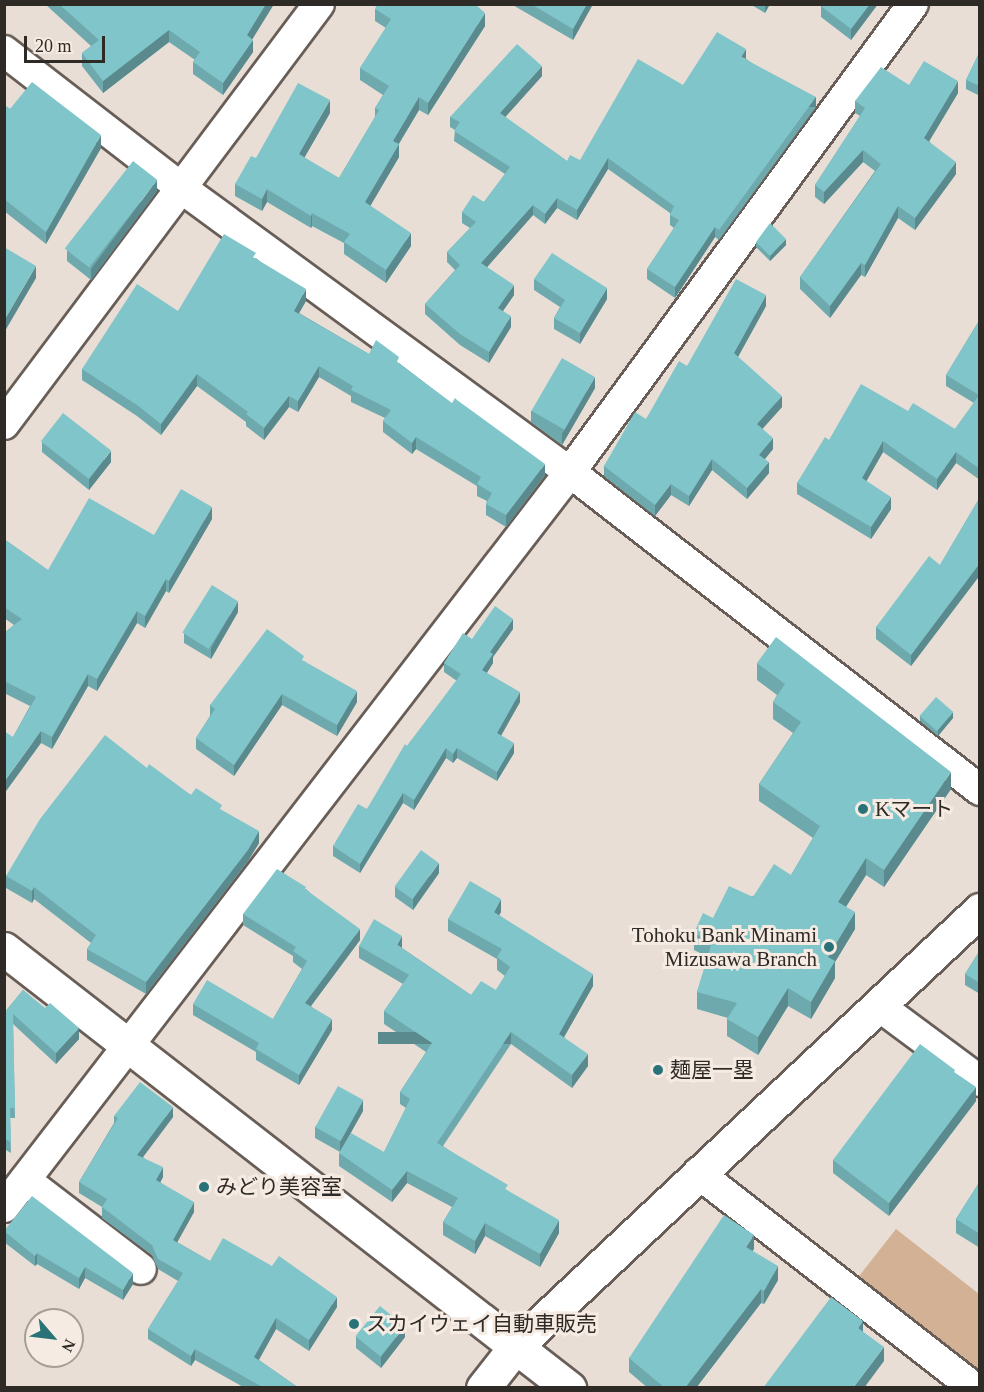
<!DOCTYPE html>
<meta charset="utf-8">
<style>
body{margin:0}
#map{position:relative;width:984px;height:1392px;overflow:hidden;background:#e9ded5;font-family:"Times New Roman","Noto Sans JP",serif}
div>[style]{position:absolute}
.green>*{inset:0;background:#d3b195}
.roads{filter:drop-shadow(2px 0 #685e57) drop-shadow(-2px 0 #685e57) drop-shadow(0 2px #685e57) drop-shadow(0 -2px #685e57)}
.minor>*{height:30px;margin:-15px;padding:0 15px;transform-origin:15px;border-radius:15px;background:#fff}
.tertiary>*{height:33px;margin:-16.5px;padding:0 16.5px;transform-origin:16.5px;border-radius:16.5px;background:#fff}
.wall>*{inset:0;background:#6ea9ae}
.shaded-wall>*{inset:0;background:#5a8a8d;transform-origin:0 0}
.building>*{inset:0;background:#80c5ca;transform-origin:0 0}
.dots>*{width:16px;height:16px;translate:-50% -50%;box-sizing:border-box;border:3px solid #f6ebe2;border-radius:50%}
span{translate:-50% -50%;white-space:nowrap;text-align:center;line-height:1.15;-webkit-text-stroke:6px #f6ebe2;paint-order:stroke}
.poi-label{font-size:21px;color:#2e2a26}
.left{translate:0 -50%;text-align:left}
.right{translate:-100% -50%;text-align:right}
.frame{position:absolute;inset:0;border:6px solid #2e2a26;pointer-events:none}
.north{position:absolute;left:24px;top:1308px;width:60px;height:60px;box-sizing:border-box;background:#f6ebe2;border:2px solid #a69e97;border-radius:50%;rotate:118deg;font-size:16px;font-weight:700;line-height:24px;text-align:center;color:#2e2a26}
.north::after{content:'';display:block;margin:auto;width:21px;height:27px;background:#297378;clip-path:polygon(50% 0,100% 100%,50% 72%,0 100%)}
.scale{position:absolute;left:24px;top:36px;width:81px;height:27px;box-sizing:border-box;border:3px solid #2e2a26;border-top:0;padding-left:8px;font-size:18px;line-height:21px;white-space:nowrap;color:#2e2a26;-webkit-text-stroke:4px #f6ebe2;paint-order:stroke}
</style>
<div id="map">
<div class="green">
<i style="clip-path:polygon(896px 1229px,979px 1294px,979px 1376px,856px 1280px)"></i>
</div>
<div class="roads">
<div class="minor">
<i style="left:4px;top:51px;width:222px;rotate:37.7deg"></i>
<i style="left:180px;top:187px;width:483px;rotate:36.2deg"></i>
<i style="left:570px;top:472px;width:519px;rotate:37.8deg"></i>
<i style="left:4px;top:424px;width:525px;rotate:-53.13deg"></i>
<i style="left:879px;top:1006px;width:126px;rotate:36.6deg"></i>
<i style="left:698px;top:1173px;width:350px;rotate:37.9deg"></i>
<i style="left:25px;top:1180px;width:146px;rotate:37.5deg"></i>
<i style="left:4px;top:1207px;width:928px;rotate:-52.4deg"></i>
<i style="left:570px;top:472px;width:580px;rotate:-53.76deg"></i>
</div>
<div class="tertiary">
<i style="left:4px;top:949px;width:716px;rotate:37.85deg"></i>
<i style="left:483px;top:1388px;width:53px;rotate:-51.8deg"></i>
<i style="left:516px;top:1346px;width:637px;rotate:-43.22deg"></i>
</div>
</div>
<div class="wall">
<i style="clip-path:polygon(45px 4px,274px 4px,252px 39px,253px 52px,223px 95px,193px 74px,193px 62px,195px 60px,169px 42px,103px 93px,82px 66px,82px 53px,91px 46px)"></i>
<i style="clip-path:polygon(511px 4px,593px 4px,573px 40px)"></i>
<i style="clip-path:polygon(750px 4px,770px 4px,765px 13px)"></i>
<i style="clip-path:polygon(822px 4px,878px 4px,851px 40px,821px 17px,821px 6px)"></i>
<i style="clip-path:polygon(375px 9px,485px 26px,428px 115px,419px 110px,399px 144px,399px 157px,370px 206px,411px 246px,386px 283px,344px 254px,344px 243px,312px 226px,311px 228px,267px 202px,262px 211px,235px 196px,235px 184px,256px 158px,330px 113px,304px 158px,339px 178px,375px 117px,375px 108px,383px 95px,360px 80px,360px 68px,386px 28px,375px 21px)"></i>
<i style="clip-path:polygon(980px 51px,980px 96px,966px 89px,966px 80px)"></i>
<i style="clip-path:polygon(746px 59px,816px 107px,719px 240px,715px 237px,675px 298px,647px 279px,647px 269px,674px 228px,670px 225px,670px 213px,608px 169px,577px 220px,557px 208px,545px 224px,533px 215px,487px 267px,514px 295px,503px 311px,511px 327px,489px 363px,460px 345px,425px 314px,425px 304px,455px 270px,447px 262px,447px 252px,470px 228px,462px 223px,462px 212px,484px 202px,505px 174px,454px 141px,455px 130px,450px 127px,450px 117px,542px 76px,505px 117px,567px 161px,580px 160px,683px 85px)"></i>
<i style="clip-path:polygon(909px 85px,958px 93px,929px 141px,956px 174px,915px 230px,898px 218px,865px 277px,861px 275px,830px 318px,800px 289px,800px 277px,875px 171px,863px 162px,824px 204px,815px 197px,815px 185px,860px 116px,855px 113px,855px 101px)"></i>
<i style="clip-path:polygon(4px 105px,10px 109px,101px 148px,46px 244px,4px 211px)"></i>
<i style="clip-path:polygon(157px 191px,91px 280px,67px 261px,67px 250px)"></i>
<i style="clip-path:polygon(756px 242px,786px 245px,770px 261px,756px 247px)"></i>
<i style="clip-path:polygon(256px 258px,306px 301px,299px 313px,369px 354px,399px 363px,545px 475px,506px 527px,486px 515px,486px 504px,487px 501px,477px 496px,477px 486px,416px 449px,412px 454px,383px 432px,383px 421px,385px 418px,351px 402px,351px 396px,319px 377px,298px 412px,289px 407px,264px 440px,246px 426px,246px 422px,197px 386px,161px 435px,137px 416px,82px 380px,82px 369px,178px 311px)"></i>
<i style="clip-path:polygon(534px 279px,607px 299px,580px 344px,554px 329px,554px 318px,560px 307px,534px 290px)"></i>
<i style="clip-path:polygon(766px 306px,738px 357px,782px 407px,762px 429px,773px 449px,765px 459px,769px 473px,747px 499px,712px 470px,689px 506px,671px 495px,655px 516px,604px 476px,604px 466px,646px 419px,687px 366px)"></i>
<i style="clip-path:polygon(980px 319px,980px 480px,956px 463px,937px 490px,883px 452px,866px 481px,891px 509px,871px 539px,797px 494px,797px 483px,829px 440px,908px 411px,955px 429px,974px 403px,946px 386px,946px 375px)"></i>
<i style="clip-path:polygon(595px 388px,562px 445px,531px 422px,531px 411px)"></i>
<i style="clip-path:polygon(42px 442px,111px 462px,89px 490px,42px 452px)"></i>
<i style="clip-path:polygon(980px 497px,980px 575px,911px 666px,876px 639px,876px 627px,940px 565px)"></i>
<i style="clip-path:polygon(212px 519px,169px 593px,166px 591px,145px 628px,137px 623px,97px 691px,88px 686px,52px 749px,41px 743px,13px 737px,30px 706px,4px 693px,4px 633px,14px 625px,4px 618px,4px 539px,48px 570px,154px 535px)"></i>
<i style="clip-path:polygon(238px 612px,211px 659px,184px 643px,184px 633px)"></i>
<i style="clip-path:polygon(513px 629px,493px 657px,493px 663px,487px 673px,520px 702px,501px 735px,514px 753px,497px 781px,457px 758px,453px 763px,446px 758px,414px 810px,403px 803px,360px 873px,333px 856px,333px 846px,367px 809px,407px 746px,457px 681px,444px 672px,444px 663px,472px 639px)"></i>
<i style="clip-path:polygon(304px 661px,357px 702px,337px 736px,282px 705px,234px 776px,196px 749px,196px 738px,210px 716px,210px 705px)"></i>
<i style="clip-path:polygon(757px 663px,951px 789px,884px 887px,866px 875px,846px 907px,855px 929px,835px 962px,835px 978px,811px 1019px,788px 1006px,758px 1055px,727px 1036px,727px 1019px,728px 1018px,697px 1009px,697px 992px,708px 957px,694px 950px,694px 933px,713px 918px,791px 875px,813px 838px,759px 801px,759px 784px,793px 733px,773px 719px,773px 702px,777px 695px,757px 680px)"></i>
<i style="clip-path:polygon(920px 716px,953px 718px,938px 736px,920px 721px)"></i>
<i style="clip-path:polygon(147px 768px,191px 795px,222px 811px,259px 843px,248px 861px,146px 994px,87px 960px,87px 949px,91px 943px,34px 899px,32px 903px,6px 888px,6px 876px)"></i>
<i style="clip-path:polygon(439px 873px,413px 910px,395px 897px,395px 887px)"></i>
<i style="clip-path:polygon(306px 889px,360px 940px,311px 1006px,332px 1030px,299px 1085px,256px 1060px,256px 1052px,193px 1015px,193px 1004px,273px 1019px,302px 969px,293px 962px,293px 956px,243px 925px,243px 914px)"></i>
<i style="clip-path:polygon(501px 912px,499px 915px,593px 986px,564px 1037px,588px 1066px,572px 1088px,511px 1044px,443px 1146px,508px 1191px,559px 1233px,540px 1267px,485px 1236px,475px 1254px,443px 1235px,443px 1222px,452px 1207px,407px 1183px,392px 1202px,339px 1166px,339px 1153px,384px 1152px,406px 1108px,400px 1104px,400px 1092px,426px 1052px,384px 1024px,384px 1011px,403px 984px,359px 958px,359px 946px,402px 948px,471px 995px,496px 990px,505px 976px,497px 970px,497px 959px,448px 931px,448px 919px)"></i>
<i style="clip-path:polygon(980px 950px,980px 994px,965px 985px,965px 974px)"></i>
<i style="clip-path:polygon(23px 990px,79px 1039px,56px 1064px,13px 1024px,15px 1118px,10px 1118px,11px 1153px,4px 1149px,4px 1013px)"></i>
<i style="clip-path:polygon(955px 1073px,976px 1101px,889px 1216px,833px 1173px,833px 1160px)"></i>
<i style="clip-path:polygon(363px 1111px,340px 1152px,315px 1138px,315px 1127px)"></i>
<i style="clip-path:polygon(114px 1116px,173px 1117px,143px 1157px,163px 1177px,160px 1182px,194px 1212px,177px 1242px,210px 1261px,337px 1307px,309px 1351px,276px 1329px,259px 1360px,299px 1388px,245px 1388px,195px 1360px,191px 1366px,148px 1339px,148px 1329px,178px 1281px,158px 1269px,152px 1255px,102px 1218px,102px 1207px,79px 1193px,79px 1182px,114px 1123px)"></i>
<i style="clip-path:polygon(980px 1181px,980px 1248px,956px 1233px,956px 1219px)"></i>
<i style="clip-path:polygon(4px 1230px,133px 1284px,123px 1300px,85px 1278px,79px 1289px,37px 1264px,35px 1266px,4px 1242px)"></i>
<i style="clip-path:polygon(754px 1249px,752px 1251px,778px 1280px,764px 1304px,761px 1303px,696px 1388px,648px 1388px,629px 1372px,629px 1358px)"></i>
<i style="clip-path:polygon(356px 1337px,405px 1337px,381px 1368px,356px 1348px)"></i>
</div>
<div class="shaded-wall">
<i style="clip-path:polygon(266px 4px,274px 4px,247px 48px,247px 35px)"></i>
<i style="clip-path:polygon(587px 4px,593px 4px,573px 40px,573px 29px)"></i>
<i style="clip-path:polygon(765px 4px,770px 4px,765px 13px)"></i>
<i style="clip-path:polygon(870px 4px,878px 4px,851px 40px,851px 29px)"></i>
<i style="clip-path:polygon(485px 13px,485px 26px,428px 115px,428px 103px)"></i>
<i style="clip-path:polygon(169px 30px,169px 42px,103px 93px,103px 81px)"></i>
<i style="clip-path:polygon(253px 40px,253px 52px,223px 95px,223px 83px)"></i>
<i style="clip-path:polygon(746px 49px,746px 59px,741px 57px)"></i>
<i style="clip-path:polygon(542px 66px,542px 76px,500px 123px,500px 113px)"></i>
<i style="clip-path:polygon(958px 81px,958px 93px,924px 150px,924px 138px)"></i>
<i style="clip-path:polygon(419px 97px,419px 110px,393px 153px,393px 141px)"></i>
<i style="left:816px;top:97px;width:10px;height:165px;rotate:90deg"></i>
<i style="clip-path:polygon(330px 100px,330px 113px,299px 167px,299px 154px)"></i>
<i style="clip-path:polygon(101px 135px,101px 148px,46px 244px,46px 232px)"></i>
<i style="clip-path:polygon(399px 144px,399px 157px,365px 215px,365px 202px)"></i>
<i style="clip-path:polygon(863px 150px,863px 162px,824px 204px,824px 192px)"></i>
<i style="clip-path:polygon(608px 158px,608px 169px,577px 220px,577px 210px)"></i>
<i style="clip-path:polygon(956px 162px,956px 174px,915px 230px,915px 218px)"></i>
<i style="clip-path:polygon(157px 180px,157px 191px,91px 280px,91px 269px)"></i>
<i style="clip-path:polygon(267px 189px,267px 202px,262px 211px,262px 199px)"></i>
<i style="clip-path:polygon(557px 198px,557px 208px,545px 224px,545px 214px)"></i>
<i style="clip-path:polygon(533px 205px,533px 215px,481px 274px,481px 263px)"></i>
<i style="clip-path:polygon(898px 206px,898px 218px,865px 277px,865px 265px)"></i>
<i style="clip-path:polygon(312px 213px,312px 226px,311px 228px,311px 216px)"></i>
<i style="clip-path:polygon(715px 227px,715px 237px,675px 298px,675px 287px)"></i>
<i style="clip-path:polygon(411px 233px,411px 246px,386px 283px,386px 270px)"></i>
<i style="clip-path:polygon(786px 239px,786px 245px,770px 261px,770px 256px)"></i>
<i style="clip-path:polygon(861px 263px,861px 275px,830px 318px,830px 306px)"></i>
<i style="clip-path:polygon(36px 266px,36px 278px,5px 331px,5px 319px)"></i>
<i style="clip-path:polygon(514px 285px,514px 295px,498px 318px,498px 308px)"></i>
<i style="clip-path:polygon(607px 288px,607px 299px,580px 344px,580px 333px)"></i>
<i style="clip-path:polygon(306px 289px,306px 301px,294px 322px,294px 311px)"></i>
<i style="clip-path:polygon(766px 295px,766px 306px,734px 364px,734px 353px)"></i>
<i style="clip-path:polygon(511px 316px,511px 327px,489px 363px,489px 352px)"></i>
<i style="clip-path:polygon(319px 366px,319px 377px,298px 412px,298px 401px)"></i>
<i style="clip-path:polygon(197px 374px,197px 386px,161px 435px,161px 424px)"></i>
<i style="clip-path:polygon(595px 377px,595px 388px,562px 445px,562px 434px)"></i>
<i style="clip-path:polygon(289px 396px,289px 407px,264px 440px,264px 428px)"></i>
<i style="clip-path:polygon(782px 396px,782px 407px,757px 435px,757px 424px)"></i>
<i style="clip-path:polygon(416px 437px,416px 449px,412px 454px,412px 443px)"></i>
<i style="clip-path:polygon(773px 438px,773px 449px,759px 466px,759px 455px)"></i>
<i style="clip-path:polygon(883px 441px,883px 452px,862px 489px,862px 478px)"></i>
<i style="clip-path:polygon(111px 451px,111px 462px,89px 490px,89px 479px)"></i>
<i style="clip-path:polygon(956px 452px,956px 463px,937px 490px,937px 479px)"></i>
<i style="clip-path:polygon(712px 459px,712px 470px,689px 506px,689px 496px)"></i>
<i style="clip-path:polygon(769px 462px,769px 473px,747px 499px,747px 488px)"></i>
<i style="clip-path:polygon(545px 464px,545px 475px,506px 527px,506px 515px)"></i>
<i style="clip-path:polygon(671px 484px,671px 495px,655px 516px,655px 505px)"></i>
<i style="clip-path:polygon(891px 497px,891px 509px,871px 539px,871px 527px)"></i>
<i style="clip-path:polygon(212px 507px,212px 519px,169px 593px,169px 581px)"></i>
<i style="clip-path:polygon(980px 563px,980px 575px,911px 666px,911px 655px)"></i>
<i style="clip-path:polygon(166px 579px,166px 591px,145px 628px,145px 616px)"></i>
<i style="clip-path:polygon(238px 601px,238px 612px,211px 659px,211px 648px)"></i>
<i style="clip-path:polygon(137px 611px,137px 623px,97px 691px,97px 679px)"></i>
<i style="clip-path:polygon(513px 619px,513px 629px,493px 657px,493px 663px,482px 680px,482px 670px,490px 652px)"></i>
<i style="clip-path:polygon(88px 674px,88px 686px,52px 749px,52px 737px)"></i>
<i style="clip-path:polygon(357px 691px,357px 702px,337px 736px,337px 725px)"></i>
<i style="clip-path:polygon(520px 692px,520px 702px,497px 743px,497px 733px)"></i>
<i style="clip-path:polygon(282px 694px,282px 705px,234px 776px,234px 765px)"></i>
<i style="clip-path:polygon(953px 712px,953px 718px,938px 736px,938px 730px)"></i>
<i style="clip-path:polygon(41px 731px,41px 743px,4px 794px,4px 782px)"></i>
<i style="clip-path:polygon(514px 743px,514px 753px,497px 781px,497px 772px)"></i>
<i style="clip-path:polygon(446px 748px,446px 758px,414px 810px,414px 800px)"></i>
<i style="clip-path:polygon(457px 748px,457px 758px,453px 763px,453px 754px)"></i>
<i style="clip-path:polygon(951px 772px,951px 789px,884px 887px,884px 870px)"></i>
<i style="clip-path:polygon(403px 793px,403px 803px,360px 873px,360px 864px)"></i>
<i style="clip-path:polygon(259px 831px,259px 843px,248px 861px,146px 994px,146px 982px)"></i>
<i style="clip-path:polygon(866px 858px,866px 875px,838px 919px,838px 902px)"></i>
<i style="clip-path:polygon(439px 863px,439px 873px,413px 910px,413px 899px)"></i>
<i style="clip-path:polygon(34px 887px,34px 899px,32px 903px,32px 891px)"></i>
<i style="clip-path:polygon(501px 899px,501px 912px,494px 924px,494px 912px)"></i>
<i style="clip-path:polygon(855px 912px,855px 929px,835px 962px,835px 978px,811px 1019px,811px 1002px,828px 957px)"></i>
<i style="clip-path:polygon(360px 929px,360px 940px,305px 1014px,305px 1003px)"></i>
<i style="clip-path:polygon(402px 936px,402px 948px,397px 945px)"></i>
<i style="clip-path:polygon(593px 974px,593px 986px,559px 1046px,559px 1034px)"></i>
<i style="clip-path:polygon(788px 988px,788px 1006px,758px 1055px,758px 1037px)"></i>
<i style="clip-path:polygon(332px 1019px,332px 1030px,299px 1085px,299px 1075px)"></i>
<i style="clip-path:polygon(79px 1028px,79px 1039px,56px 1064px,56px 1053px)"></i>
<i style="left:511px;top:1032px;width:12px;height:133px;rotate:90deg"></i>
<i style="clip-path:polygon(588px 1054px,588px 1066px,572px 1088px,572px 1075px)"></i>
<i style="clip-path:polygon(976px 1087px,976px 1101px,889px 1216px,889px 1203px)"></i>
<i style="clip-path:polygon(363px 1100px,363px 1111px,340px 1152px,340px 1141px)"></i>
<i style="clip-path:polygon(173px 1107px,173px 1117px,137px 1165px,137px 1155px)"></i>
<i style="clip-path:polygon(163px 1167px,163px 1177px,156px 1191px,156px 1180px)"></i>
<i style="clip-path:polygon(407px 1171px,407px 1183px,392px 1202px,392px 1190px)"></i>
<i style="clip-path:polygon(194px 1202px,194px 1212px,173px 1250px,173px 1240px)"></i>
<i style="clip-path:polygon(559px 1220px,559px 1233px,540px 1267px,540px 1254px)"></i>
<i style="clip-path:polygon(485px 1223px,485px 1236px,475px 1254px,475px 1241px)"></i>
<i style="clip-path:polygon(754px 1235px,754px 1249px,746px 1261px,746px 1247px)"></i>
<i style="clip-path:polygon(37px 1253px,37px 1264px,35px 1266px,35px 1256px)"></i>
<i style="clip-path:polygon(778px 1266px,778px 1280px,764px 1304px,764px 1291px)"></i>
<i style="clip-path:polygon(85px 1267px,85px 1278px,79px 1289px,79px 1278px)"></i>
<i style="clip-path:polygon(133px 1273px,133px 1284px,123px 1300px,123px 1290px)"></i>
<i style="clip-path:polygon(761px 1289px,761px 1303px,696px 1388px,685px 1388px)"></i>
<i style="clip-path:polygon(337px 1297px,337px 1307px,309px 1351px,309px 1340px)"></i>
<i style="clip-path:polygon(276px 1318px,276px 1329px,254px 1368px,254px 1357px)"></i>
<i style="clip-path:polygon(863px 1321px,863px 1335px,858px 1328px)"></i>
<i style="clip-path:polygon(405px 1326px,405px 1337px,381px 1368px,381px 1357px)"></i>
<i style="clip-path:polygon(884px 1347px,884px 1361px,864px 1388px,853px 1388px)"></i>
<i style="clip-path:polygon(195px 1349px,195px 1360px,191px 1366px,191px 1356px)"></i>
</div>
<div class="building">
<i style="clip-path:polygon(59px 4px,266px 4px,247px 35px,253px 40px,223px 83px,193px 62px,200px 52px,169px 30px,103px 81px,82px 53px,99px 40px)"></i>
<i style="clip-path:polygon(377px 4px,475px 4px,485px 13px,428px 103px,419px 97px,393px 141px,399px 144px,365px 202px,411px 233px,386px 270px,344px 242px,350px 234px,312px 213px,311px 216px,267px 189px,262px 199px,235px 184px,251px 156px,256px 158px,298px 83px,330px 100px,299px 154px,339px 178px,379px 110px,375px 108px,389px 86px,360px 68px,391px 19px,375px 9px)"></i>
<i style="clip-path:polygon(531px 4px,587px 4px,573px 29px)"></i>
<i style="clip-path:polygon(822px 4px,870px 4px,851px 29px,821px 6px)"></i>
<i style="clip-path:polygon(717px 32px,746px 49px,741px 57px,816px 97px,719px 230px,715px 227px,675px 287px,647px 269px,679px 220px,670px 215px,674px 206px,608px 158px,577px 210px,557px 198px,545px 214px,533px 205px,481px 263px,514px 285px,498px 308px,511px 316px,489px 352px,460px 334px,425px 304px,460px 265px,447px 252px,476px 222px,462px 212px,473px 195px,484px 202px,510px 167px,454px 131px,460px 122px,450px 117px,517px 44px,542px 66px,500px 113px,567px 161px,570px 155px,580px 160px,638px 59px,683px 85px)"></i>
<i style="clip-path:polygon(980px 51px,980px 86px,966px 80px)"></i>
<i style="clip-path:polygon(924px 61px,958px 81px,924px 138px,956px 162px,915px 218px,898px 206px,865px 265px,861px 263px,830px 306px,800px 277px,881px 164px,863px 150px,824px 192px,815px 185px,865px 108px,855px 101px,881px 67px,909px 85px)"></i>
<i style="clip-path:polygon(32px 82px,101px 135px,46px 232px,4px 199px,4px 105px,10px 109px)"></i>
<i style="left:133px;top:161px;width:31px;height:111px;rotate:38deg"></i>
<i style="clip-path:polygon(770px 223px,786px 239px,770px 256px,756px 242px)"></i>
<i style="clip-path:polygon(224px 234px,256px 253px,253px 257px,306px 289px,294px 311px,369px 354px,376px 340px,399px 357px,397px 362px,452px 403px,455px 398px,457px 400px,545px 464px,506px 515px,486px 504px,492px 493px,477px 484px,481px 477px,416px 437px,412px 443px,383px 421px,391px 410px,351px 390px,353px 386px,319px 366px,298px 401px,289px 396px,264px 428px,246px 414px,248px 412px,197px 374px,161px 424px,137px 405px,82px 369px,137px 284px,178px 311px)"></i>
<i style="clip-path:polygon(4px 247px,36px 266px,5px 319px,4px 318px)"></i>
<i style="clip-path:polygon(552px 253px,607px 288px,580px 333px,554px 318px,565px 300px,534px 279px)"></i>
<i style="clip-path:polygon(736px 279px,766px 295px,734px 353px,782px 396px,757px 424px,773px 438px,759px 455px,769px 462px,747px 488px,712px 459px,689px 496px,671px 484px,655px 505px,604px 466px,635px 412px,646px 419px,679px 361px,687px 366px)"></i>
<i style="clip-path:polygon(980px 319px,980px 469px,956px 452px,937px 479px,883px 441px,862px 478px,891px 497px,871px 527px,797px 483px,825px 437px,829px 440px,861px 384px,908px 411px,913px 403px,955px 429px,979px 395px,946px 375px)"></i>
<i style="left:562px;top:358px;width:38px;height:61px;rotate:30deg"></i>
<i style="left:63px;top:413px;width:61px;height:36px;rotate:38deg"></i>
<i style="clip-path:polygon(181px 489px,212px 507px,169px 581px,166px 579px,145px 616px,137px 611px,97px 679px,88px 674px,52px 737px,41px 731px,4px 782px,4px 731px,13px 737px,36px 697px,4px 681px,4px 633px,22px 619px,4px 607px,4px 539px,48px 570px,89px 498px,154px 535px)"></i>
<i style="clip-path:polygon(980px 497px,980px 563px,911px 655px,876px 627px,929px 556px,940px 565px)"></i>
<i style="left:212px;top:585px;width:31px;height:56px;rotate:32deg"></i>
<i style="clip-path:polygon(495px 606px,513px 619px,490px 652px,493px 654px,482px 670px,520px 692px,497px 733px,514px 743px,497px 772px,457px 748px,453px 754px,446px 748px,414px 800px,403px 793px,360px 864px,333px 846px,358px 804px,367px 809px,405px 744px,407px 746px,461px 674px,444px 663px,463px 633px,472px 639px)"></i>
<i style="clip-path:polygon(267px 629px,304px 656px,302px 660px,357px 691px,337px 725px,282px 694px,234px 765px,196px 738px,215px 709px,210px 705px)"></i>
<i style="clip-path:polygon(776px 637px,951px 772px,884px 870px,866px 858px,838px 902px,855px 912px,828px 957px,835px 961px,811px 1002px,788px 988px,758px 1037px,727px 1019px,737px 1003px,697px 992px,712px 942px,694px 933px,703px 913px,713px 918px,729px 886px,753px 897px,774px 864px,791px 875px,820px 826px,759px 784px,801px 722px,773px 702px,785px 684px,757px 663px)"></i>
<i style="left:936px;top:697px;width:23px;height:25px;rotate:41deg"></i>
<i style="clip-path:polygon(105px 735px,147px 768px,149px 764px,191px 795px,196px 788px,222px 805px,220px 809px,259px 831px,248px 850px,146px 982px,87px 949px,96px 935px,34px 887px,32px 891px,6px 876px,40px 819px)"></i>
<i style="left:421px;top:850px;width:22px;height:45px;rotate:36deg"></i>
<i style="clip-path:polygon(277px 869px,306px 887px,305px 889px,360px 929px,305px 1003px,332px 1019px,299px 1075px,256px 1049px,259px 1043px,193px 1004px,207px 980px,273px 1019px,307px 961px,293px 951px,296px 947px,243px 914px)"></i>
<i style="clip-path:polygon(470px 881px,501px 899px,494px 912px,593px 974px,559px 1034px,588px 1054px,572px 1075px,511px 1032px,437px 1143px,508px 1185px,505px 1189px,559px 1220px,540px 1254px,485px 1223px,475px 1241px,443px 1222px,458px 1198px,407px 1171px,392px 1190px,339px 1153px,351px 1133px,384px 1152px,410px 1099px,400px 1092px,432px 1043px,384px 1011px,409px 975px,359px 946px,374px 919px,402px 936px,397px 945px,471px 995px,481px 981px,496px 990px,510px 967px,497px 957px,502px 949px,448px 919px)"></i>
<i style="clip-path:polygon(980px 950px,980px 983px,965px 974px)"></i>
<i style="clip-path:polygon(23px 990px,45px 1008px,50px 1003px,79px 1028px,56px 1053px,13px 1014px,15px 1108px,10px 1108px,11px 1142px,4px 1138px,4px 1013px)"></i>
<i style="clip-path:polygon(920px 1044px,955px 1070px,954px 1072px,976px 1087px,889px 1203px,833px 1160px)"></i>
<i style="clip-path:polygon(140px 1082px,173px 1107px,137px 1155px,163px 1167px,156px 1180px,194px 1202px,173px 1240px,210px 1261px,223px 1238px,272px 1266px,279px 1256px,337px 1297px,309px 1340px,276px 1318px,254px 1357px,299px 1388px,264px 1388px,195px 1349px,191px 1356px,148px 1329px,183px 1273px,158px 1259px,152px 1245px,102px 1207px,107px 1199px,79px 1182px,118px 1118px,114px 1116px)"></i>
<i style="left:338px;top:1086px;width:29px;height:47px;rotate:29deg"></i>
<i style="clip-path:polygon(980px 1181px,980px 1234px,956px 1219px)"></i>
<i style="clip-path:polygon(32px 1196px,133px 1273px,123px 1290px,85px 1267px,79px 1278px,37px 1253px,35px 1256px,4px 1231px)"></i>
<i style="clip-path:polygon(724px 1215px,754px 1235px,746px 1247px,778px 1266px,764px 1291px,761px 1289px,685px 1388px,665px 1388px,629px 1358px)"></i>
<i style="clip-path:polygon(831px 1297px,863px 1321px,858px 1328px,884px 1347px,853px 1388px,763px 1388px)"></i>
<i style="left:380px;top:1306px;width:32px;height:39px;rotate:39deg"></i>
</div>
<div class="dots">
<i style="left:863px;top:809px;background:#297378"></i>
<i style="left:829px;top:947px;background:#297378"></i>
<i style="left:658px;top:1070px;background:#297378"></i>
<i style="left:204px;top:1187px;background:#297378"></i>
<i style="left:354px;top:1324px;background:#297378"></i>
</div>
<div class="poi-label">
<span class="left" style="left:875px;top:809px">Kマート</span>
<span class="right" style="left:817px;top:947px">Tohoku Bank Minami<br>Mizusawa Branch</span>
<span class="left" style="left:670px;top:1070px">麺屋一塁</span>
<span class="left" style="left:216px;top:1187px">みどり美容室</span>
<span class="left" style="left:366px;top:1324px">スカイウェイ自動車販売</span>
</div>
<div class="frame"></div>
<div class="north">N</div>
<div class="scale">20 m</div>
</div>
